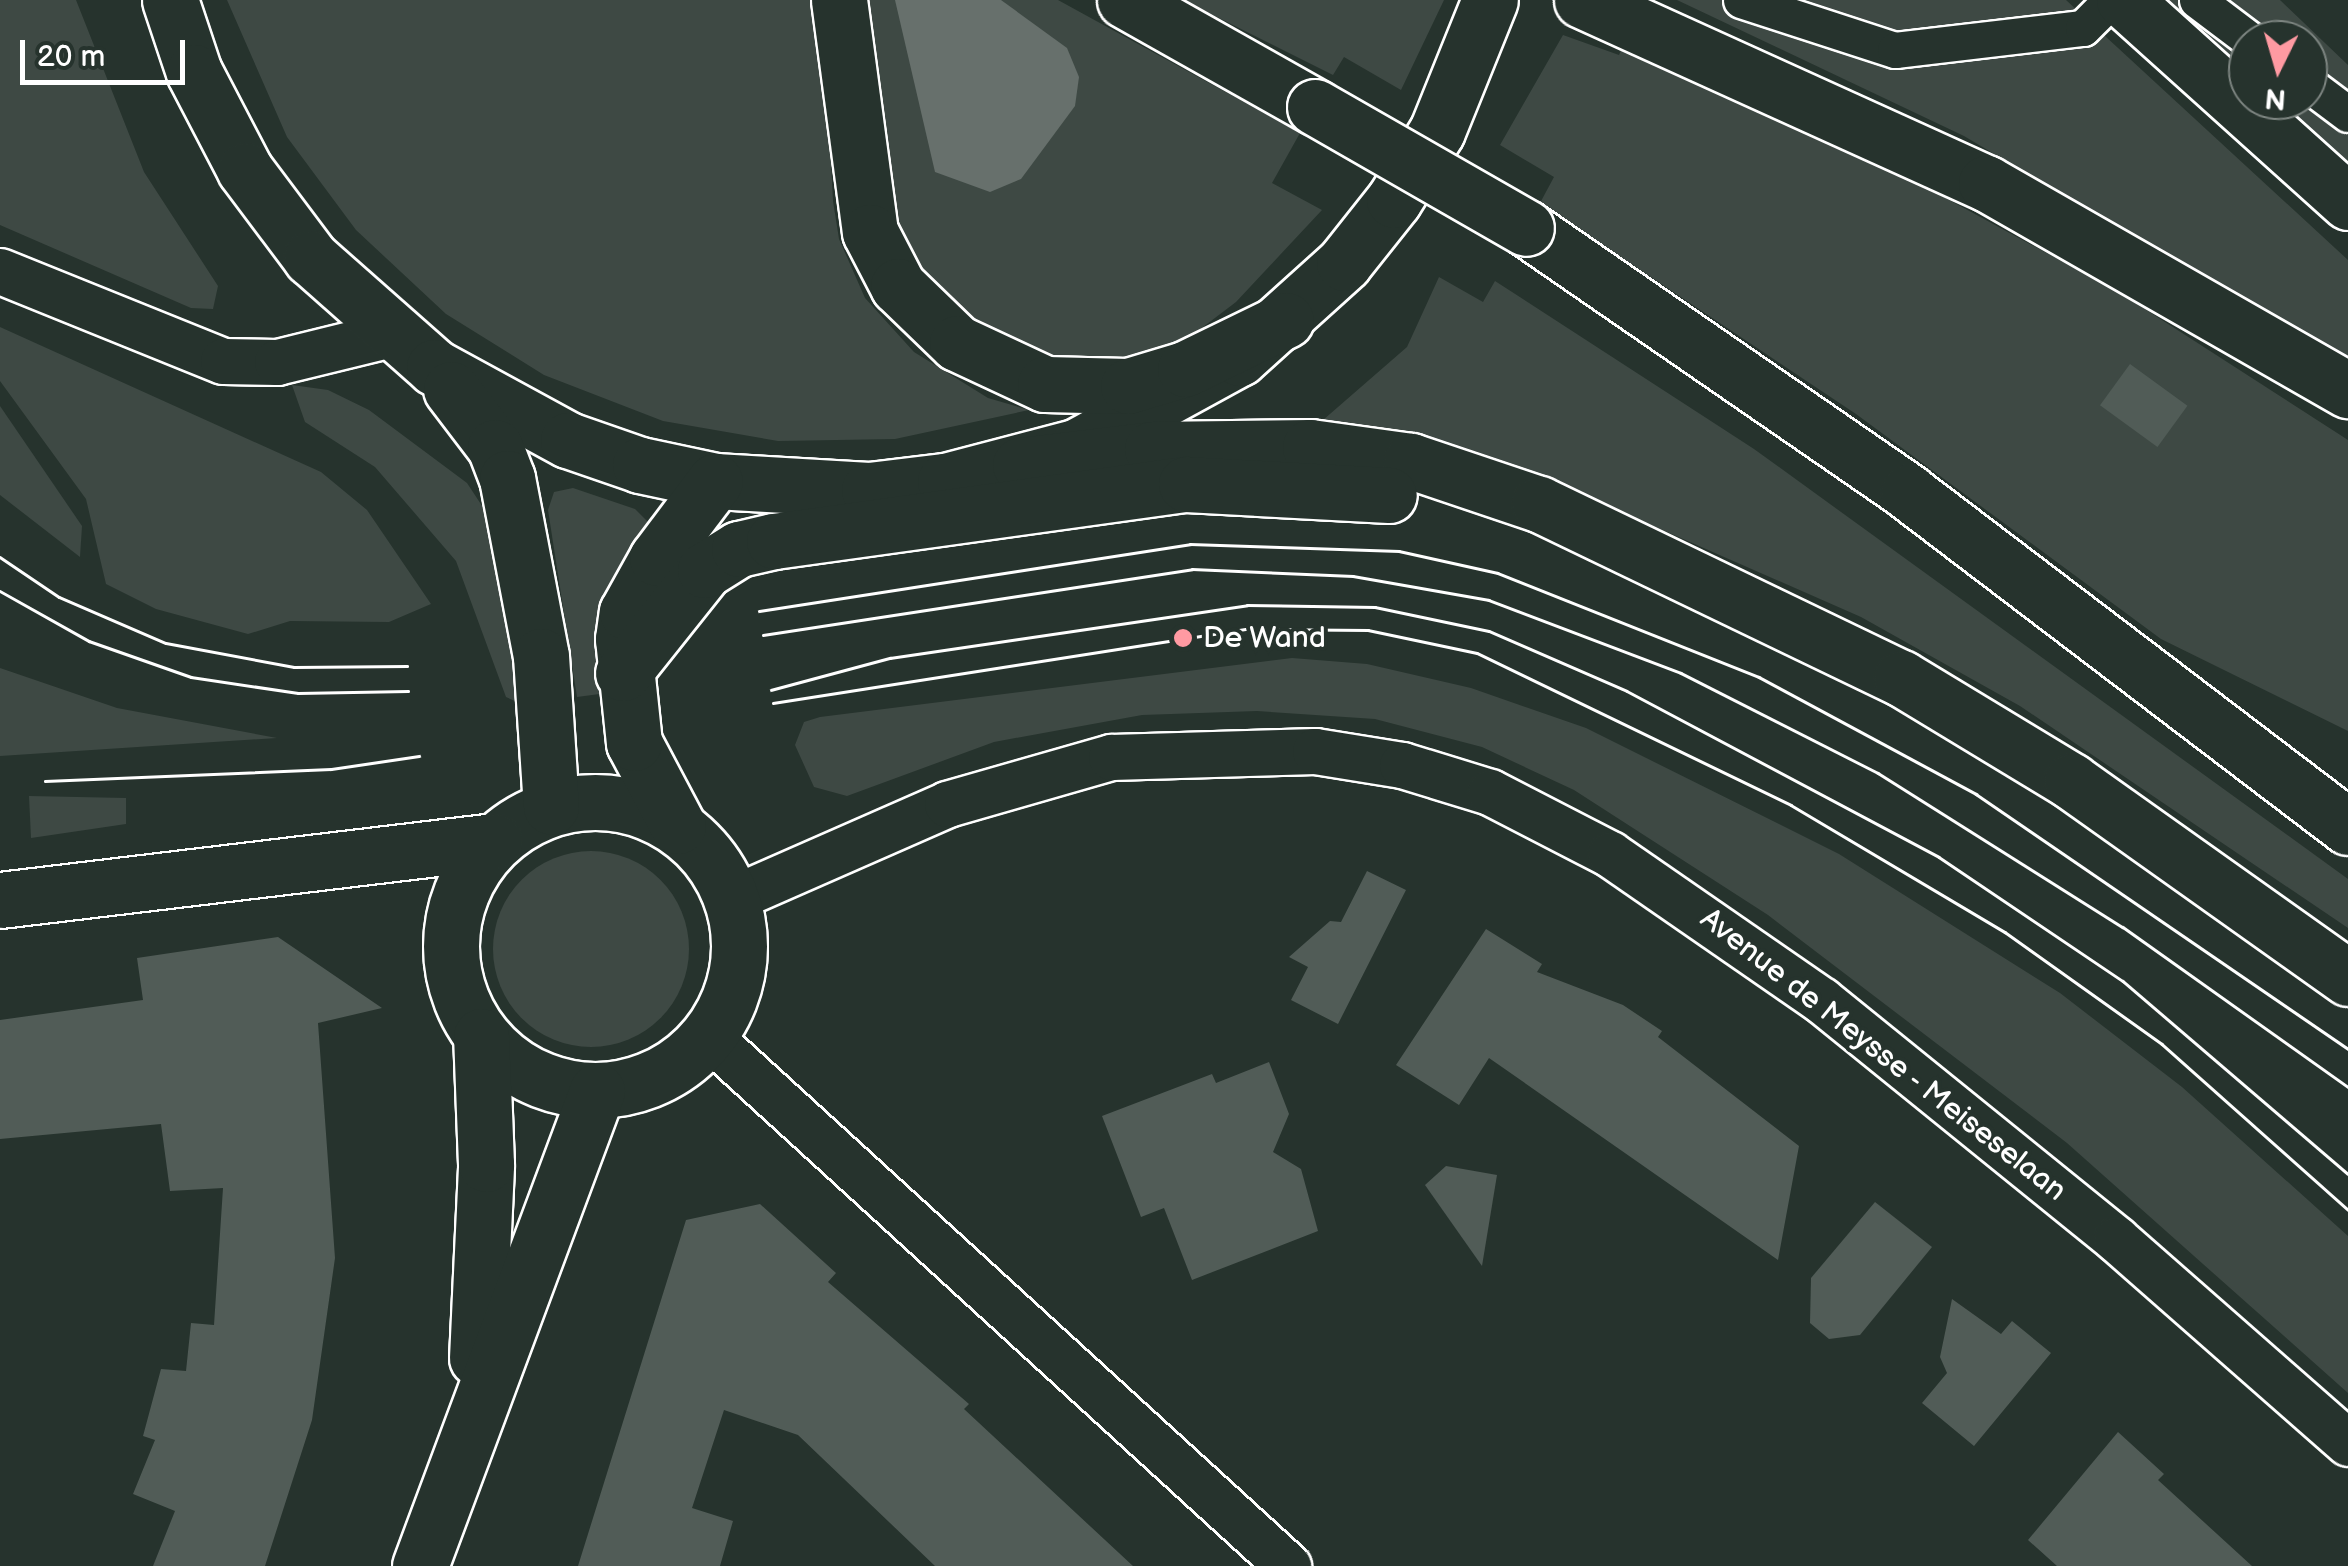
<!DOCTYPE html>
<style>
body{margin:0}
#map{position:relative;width:2348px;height:1566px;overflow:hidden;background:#26332d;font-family:"Balsamiq Sans",sans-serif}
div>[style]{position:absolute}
.green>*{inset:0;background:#3e4944}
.round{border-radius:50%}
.water>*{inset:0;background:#67706c}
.building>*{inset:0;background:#515c57;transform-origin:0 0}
.roads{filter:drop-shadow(2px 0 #fff) drop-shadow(-2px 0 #fff) drop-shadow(0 2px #fff) drop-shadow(0 -2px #fff)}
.pedestrian>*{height:35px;margin:-17.5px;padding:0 17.5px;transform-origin:17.5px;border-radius:17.5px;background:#26332d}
.minor>*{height:45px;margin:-22.5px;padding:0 22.5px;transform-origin:22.5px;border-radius:22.5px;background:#26332d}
.tertiary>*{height:55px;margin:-27.5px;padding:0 27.5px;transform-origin:27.5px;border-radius:27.5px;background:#26332d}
.tertiary>.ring{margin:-27.5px;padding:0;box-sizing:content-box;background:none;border:55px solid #26332d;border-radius:50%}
.secondary>*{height:55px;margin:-27.5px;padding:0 27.5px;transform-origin:27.5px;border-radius:27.5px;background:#26332d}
.primary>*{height:55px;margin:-27.5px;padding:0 27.5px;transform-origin:27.5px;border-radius:27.5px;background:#26332d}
.trunk>*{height:55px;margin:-27.5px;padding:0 27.5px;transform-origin:27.5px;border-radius:27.5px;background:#26332d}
.tram>*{height:2.5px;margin:-1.25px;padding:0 1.25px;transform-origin:1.25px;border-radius:1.25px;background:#fff}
.bridges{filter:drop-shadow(2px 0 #fff) drop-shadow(-2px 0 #fff) drop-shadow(0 2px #fff) drop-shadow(0 -2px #fff)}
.trunk-bridge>*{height:55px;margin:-27.5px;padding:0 27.5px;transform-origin:27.5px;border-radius:27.5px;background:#26332d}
.dots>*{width:28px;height:28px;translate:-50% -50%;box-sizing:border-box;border:5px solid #26332d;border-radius:50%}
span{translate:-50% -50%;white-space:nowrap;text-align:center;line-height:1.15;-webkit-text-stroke:8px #26332d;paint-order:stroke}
.poi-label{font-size:30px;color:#fff}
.left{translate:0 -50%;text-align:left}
.street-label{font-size:30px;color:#fff}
.north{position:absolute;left:2228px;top:20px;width:100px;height:100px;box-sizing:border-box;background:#26332d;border:2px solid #7d8581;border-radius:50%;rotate:185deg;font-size:28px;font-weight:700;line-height:40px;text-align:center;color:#fff}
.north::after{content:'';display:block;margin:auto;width:35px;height:45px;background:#ff9aa2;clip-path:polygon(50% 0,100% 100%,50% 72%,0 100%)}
.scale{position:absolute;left:20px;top:40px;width:165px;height:45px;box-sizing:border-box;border:5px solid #fff;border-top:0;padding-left:12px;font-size:30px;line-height:35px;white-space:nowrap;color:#fff;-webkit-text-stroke:8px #26332d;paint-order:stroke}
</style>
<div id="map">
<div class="green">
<i style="clip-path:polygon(0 0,76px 0,144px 172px,218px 286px,213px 309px,191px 308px,0 225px)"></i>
<i style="clip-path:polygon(227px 0,823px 0,833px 201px,839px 239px,865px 298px,914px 352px,988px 398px,1029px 410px,895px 439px,778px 441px,663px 421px,544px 375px,446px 314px,356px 230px,287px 137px)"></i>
<i style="clip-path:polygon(861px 0,1058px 0,1300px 133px,1272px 183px,1322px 210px,1236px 302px,1178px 346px,1098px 363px,1058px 361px,964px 323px,897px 245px)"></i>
<i style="clip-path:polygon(1183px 0,1444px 0,1401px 90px,1344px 57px,1333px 75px)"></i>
<i style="clip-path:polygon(1677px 0,2066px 0,2348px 260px,2348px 364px,1964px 136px)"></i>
<i style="clip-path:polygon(2164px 0,2280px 0,2348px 65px,2348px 171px,2271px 100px,2308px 100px,2308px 40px,2248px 40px,2248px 78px)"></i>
<i style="clip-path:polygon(1563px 35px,1619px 55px,1627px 36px,1874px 159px,2120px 293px,2348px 440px,2348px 731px,2161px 639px,1856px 414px,1540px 203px,1554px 177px,1500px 145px)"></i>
<i style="clip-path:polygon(1439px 277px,1483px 302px,1495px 281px,1754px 449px,2348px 879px,2348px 928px,2020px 706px,1861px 617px,1617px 510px,1452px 456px,1315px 427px,1407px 347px)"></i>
<i style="clip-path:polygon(0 327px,321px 472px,367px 510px,431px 604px,389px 622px,290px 621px,248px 634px,156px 609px,106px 584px,86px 499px,0 381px)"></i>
<i style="clip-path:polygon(292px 385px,328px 390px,369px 410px,467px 483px,490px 518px,526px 706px,506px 697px,456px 561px,375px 467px,305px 422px)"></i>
<i style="clip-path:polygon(0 406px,82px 526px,80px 557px,0 495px)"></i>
<i style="clip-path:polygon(573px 488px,635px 509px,648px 522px,607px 693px,577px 697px,548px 510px,554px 492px)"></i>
<i style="clip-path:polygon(1292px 658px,1367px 664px,1471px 688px,1586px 728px,1839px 854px,2060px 993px,2182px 1087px,2348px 1236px,2348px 1393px,2067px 1143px,1768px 915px,1574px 790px,1482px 747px,1375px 719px,1257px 711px,1142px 715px,994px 742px,847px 796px,814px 787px,795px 745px,804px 722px,820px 717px)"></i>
<i style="clip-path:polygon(0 668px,117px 708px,277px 738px,0 756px)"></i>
<i style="clip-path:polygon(29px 796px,126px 798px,126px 824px,31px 838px)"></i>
<i class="round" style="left:493px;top:851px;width:196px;height:196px"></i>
</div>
<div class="water">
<i style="clip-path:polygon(895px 0,1001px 0,1067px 48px,1079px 77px,1075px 106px,1021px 179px,990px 192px,935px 172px)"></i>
</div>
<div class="building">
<i style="left:2130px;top:364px;width:71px;height:51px;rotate:36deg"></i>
<i style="clip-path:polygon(1367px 871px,1406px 890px,1338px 1024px,1291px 1000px,1308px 967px,1289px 957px,1330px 921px,1341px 922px)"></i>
<i style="clip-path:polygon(1486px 929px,1542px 964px,1537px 972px,1623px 1005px,1662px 1031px,1658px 1037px,1799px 1146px,1778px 1260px,1489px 1058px,1459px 1105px,1396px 1065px)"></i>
<i style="clip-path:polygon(278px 937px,382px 1008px,318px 1023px,335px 1258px,312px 1420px,265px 1566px,153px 1566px,175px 1511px,133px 1494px,155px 1440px,143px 1436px,161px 1369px,186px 1371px,191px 1323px,214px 1325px,223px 1188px,170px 1191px,161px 1124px,0 1139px,0 1020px,143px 1000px,137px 958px)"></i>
<i style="clip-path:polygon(1269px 1062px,1289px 1114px,1273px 1152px,1301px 1169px,1318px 1231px,1192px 1280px,1164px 1208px,1141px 1217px,1102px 1116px,1212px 1074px,1216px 1083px)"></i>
<i style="clip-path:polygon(1446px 1166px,1497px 1175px,1482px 1266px,1425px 1185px)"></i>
<i style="clip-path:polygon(1875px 1202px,1932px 1247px,1860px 1335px,1829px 1339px,1810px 1323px,1811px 1278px)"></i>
<i style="clip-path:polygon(760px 1204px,836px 1273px,828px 1282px,969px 1404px,964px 1409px,1133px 1566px,935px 1566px,798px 1435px,724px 1410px,692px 1508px,733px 1521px,720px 1566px,578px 1566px,686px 1220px)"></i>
<i style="clip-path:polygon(1952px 1299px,2001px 1334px,2012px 1321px,2051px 1353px,1974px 1446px,1922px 1403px,1947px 1373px,1940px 1357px)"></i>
<i style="clip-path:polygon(2118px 1432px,2164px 1474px,2158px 1480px,2252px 1566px,2057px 1566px,2028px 1540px)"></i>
</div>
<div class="roads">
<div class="pedestrian">
<i style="left:1741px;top:0;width:162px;rotate:18deg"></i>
<i style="left:1895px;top:50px;width:189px;rotate:-6.7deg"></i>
<i style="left:2083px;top:28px;width:40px;rotate:-45deg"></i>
<i style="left:2197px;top:0;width:66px;rotate:37deg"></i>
<i style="left:2308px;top:84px;width:50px;rotate:36.9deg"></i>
</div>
<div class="minor">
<i style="left:0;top:271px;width:240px;rotate:22deg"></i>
<i style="left:223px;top:361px;width:54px;rotate:1.1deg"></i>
<i style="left:277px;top:362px;width:117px;rotate:-13.8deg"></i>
<i style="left:731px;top:899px;width:236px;rotate:-23.7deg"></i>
<i style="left:947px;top:804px;width:171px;rotate:-16deg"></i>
<i style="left:1111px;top:757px;width:204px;rotate:-1.7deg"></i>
<i style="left:1315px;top:751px;width:88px;rotate:9.1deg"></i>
<i style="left:1402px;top:765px;width:92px;rotate:17.1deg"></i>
<i style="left:1490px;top:792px;width:135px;rotate:27.3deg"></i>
<i style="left:1610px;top:854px;width:257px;rotate:34.7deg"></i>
<i style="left:1821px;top:1000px;width:380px;rotate:39deg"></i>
<i style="left:2116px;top:1239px;width:309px;rotate:41.3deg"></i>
<i style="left:708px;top:1036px;width:786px;rotate:42.42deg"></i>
</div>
<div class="tertiary">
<i class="ring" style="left:451px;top:802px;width:233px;height:233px"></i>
<i style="left:0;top:900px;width:498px;rotate:-6.8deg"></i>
<i style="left:477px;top:1358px;width:194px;rotate:-87.3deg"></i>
<i style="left:486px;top:1164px;width:128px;rotate:-92.2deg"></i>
<i style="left:420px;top:1566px;width:507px;rotate:-69.56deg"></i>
</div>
<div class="secondary">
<i style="left:170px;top:0;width:76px;rotate:71.6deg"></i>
<i style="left:194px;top:72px;width:110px;rotate:62.5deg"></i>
<i style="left:245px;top:170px;width:110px;rotate:53.1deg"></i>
<i style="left:311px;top:258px;width:164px;rotate:41.5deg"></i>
<i style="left:434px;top:367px;width:153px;rotate:28.6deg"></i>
<i style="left:568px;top:440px;width:76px;rotate:19.1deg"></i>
<i style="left:640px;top:465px;width:77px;rotate:12deg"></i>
<i style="left:715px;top:481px;width:154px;rotate:3.3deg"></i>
<i style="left:869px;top:490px;width:77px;rotate:-6.8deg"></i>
<i style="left:945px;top:481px;width:138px;rotate:-14.7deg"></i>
<i style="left:1078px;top:446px;width:183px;rotate:-28.7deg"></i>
<i style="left:1239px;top:358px;width:142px;rotate:-42.1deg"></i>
<i style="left:1344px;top:263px;width:80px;rotate:-51.6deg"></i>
<i style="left:1394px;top:200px;width:81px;rotate:-58.1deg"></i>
<i style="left:1437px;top:131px;width:141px;rotate:-68deg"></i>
<i style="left:451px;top:389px;width:73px;rotate:52.8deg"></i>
<i style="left:495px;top:447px;width:33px;rotate:69deg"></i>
<i style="left:507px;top:478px;width:181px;rotate:79.2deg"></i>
<i style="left:541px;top:656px;width:151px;rotate:86.2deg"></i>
<i style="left:678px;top:826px;width:94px;rotate:-117.9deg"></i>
<i style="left:634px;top:743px;width:105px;rotate:-96deg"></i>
<i style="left:623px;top:639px;width:27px;rotate:-82deg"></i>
<i style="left:627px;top:612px;width:62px;rotate:-60.9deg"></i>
<i style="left:657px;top:558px;width:96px;rotate:-53deg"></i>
</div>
<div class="primary">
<i style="left:839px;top:0;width:234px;rotate:82.4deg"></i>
<i style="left:870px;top:232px;width:61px;rotate:62.6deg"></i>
<i style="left:898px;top:286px;width:82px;rotate:44deg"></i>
<i style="left:957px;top:343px;width:97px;rotate:25deg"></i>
<i style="left:1045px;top:384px;width:83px;rotate:1.4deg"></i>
<i style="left:1128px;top:386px;width:59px;rotate:-16.6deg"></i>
<i style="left:1185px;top:369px;width:112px;rotate:-25.9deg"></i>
</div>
<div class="trunk">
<i style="left:1125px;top:0;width:218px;rotate:29.4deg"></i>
<i style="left:1582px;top:0;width:444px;rotate:24.4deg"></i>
<i style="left:1986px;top:183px;width:417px;rotate:29.8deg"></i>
<i style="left:2124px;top:0;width:302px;rotate:42deg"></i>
<i style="left:1526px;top:228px;width:464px;rotate:34.6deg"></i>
<i style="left:1908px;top:492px;width:553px;rotate:37.28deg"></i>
<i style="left:1020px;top:465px;width:133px;rotate:-6.9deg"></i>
<i style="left:1152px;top:449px;width:158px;rotate:-0.7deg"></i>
<i style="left:1310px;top:447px;width:102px;rotate:7.9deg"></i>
<i style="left:1411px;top:461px;width:135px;rotate:18.6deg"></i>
<i style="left:1539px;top:504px;width:402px;rotate:25.7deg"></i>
<i style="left:1901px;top:678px;width:199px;rotate:31.2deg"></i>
<i style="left:2071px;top:781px;width:340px;rotate:35.4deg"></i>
<i style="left:623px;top:673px;width:132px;rotate:-51.5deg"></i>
<i style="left:705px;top:570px;width:40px;rotate:-32deg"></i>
<i style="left:739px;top:549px;width:36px;rotate:-13deg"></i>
<i style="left:774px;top:541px;width:416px;rotate:-7.9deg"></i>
<i style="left:1186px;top:484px;width:203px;rotate:3.1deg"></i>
</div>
</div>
<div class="tram">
<i style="left:0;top:557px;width:71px;rotate:34.1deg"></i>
<i style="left:59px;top:597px;width:116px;rotate:23.3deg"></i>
<i style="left:166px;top:643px;width:130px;rotate:10.6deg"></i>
<i style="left:294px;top:667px;width:113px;rotate:-0.5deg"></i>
<i style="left:0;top:591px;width:102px;rotate:29.3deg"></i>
<i style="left:89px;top:641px;width:108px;rotate:19.4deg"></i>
<i style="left:191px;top:677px;width:108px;rotate:8.5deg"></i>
<i style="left:298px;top:693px;width:110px;rotate:-1deg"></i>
<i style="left:759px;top:611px;width:436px;rotate:-8.8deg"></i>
<i style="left:1190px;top:544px;width:209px;rotate:1.9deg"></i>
<i style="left:1399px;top:551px;width:101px;rotate:12.5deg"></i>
<i style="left:1498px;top:573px;width:281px;rotate:21.7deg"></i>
<i style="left:1759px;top:677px;width:247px;rotate:28.3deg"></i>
<i style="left:1976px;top:794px;width:451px;rotate:34.4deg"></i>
<i style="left:763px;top:635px;width:434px;rotate:-8.7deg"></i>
<i style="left:1192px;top:569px;width:161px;rotate:2.5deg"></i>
<i style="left:1353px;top:576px;width:138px;rotate:10deg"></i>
<i style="left:1489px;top:600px;width:205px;rotate:20.8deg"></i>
<i style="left:1681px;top:673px;width:221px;rotate:26.9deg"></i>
<i style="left:1878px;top:773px;width:289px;rotate:32.2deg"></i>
<i style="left:2123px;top:927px;width:276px;rotate:35.4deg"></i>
<i style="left:771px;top:690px;width:123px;rotate:-15.1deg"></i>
<i style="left:890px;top:658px;width:361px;rotate:-8.4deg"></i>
<i style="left:1247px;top:605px;width:128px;rotate:0.9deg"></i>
<i style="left:1375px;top:607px;width:116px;rotate:11.9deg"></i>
<i style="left:1489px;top:631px;width:150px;rotate:23.5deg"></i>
<i style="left:1627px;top:691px;width:353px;rotate:28deg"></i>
<i style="left:1939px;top:857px;width:222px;rotate:34deg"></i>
<i style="left:2123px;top:981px;width:296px;rotate:40.6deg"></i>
<i style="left:773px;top:703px;width:481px;rotate:-8.9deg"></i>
<i style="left:1248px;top:629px;width:120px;rotate:0.5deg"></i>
<i style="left:1368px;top:630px;width:111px;rotate:11.9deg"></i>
<i style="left:1477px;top:653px;width:349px;rotate:25.8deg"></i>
<i style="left:1791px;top:805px;width:249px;rotate:30.7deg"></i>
<i style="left:2005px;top:932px;width:193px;rotate:35.5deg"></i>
<i style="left:2162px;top:1044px;width:249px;rotate:41.7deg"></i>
<i style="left:45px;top:781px;width:286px;rotate:-2.4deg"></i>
<i style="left:331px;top:769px;width:89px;rotate:-8.4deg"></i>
</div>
<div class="bridges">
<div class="trunk-bridge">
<i style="left:1315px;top:107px;width:243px;rotate:29.8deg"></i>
</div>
</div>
<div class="dots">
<i style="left:1183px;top:638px;background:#ff9aa2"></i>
</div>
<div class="poi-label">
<span class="left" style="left:1203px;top:638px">De Wand</span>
</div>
<div class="street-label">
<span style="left:1883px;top:1055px;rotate:38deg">Avenue de Meysse - Meiseselaan</span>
</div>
<div class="north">N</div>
<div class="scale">20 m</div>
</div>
